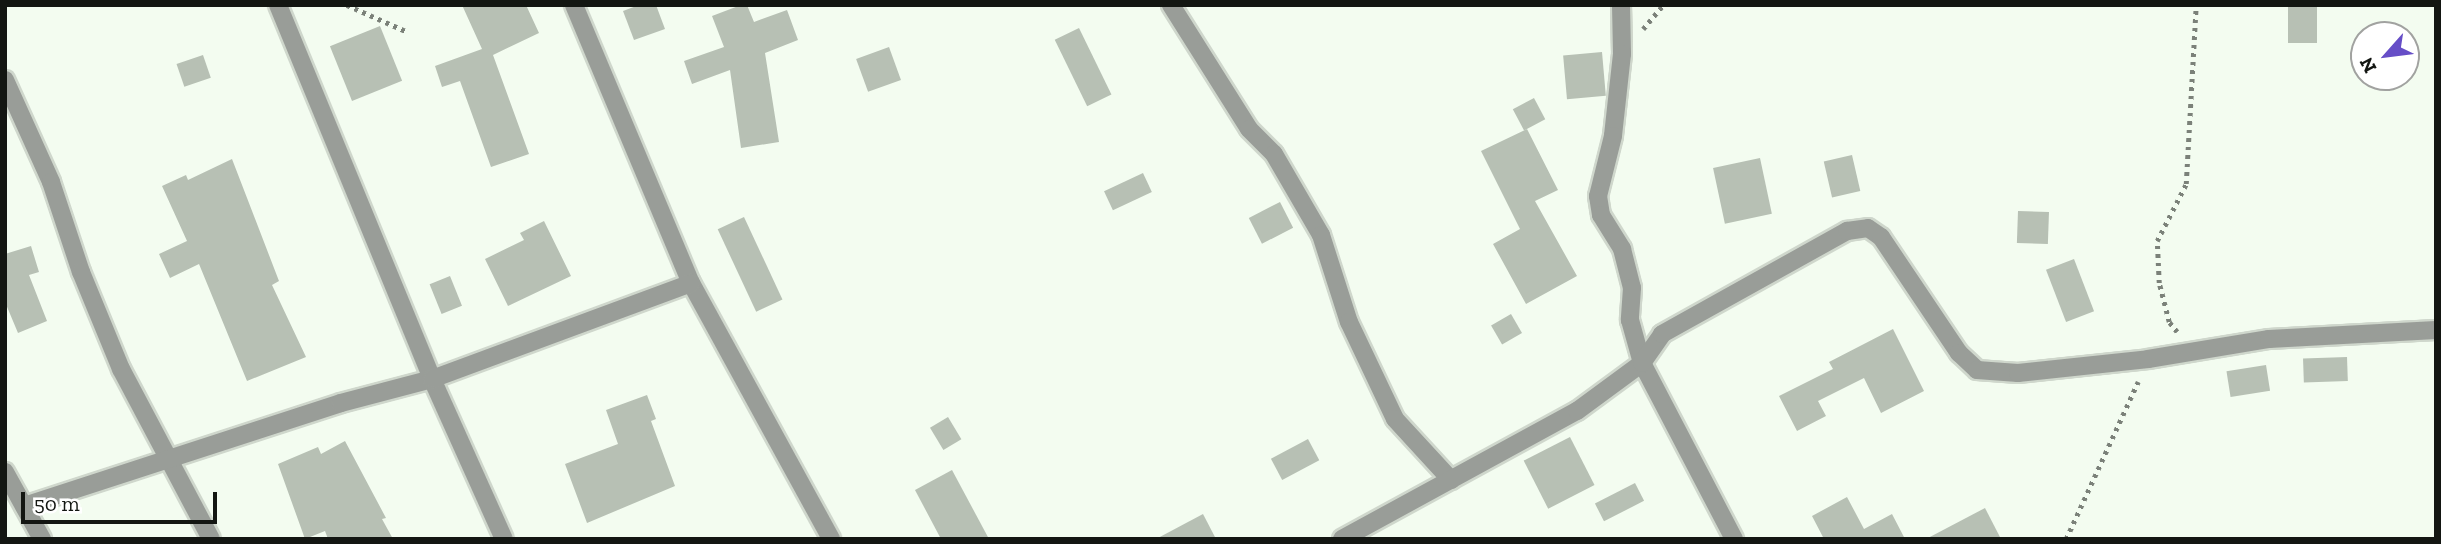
<!DOCTYPE html>
<style>
body{margin:0}
#map{position:relative;width:2441px;height:544px;overflow:hidden;background:#f3fcf0;font-family:"Zilla Slab",serif}
div>[style]{position:absolute}
.building>*{inset:0;background:#b7c0b4;transform-origin:0 0}
.path>*{height:4.5px;margin-top:-2.25px;transform-origin:0;background:repeating-linear-gradient(90deg,#7b8179 0 3.5px,transparent 0 8.5px)}
.roads{filter:drop-shadow(2px 0 #cfd7cc) drop-shadow(-2px 0 #cfd7cc) drop-shadow(0 2px #cfd7cc) drop-shadow(0 -2px #cfd7cc)}
.minor>*{height:18px;margin:-9px;padding:0 9px;transform-origin:9px;border-radius:9px;background:#999d98}
span{translate:-50% -50%;white-space:nowrap;text-align:center;line-height:1.15;-webkit-text-stroke:7px #fff;paint-order:stroke}
.frame{position:absolute;inset:0;border:7px solid #131612;pointer-events:none}
.north{position:absolute;left:2350px;top:21px;width:70px;height:70px;box-sizing:border-box;background:#fff;border:2px solid #a1a2a0;border-radius:50%;rotate:242deg;font-size:19px;font-weight:700;line-height:28px;text-align:center;color:#131612}
.north::after{content:'';display:block;margin:auto;width:24px;height:32px;background:#664ec7;clip-path:polygon(50% 0,100% 100%,50% 72%,0 100%)}
.scale{position:absolute;left:21px;top:492px;width:196px;height:32px;box-sizing:border-box;border:4px solid #131612;border-top:0;padding-left:9px;font-size:21px;line-height:24px;white-space:nowrap;color:#131612;-webkit-text-stroke:5px #fff;paint-order:stroke}
</style>
<div id="map">
<div class="building">
<i style="clip-path:polygon(462px 5px,526px 5px,539px 33px,493px 55px,529px 154px,491px 167px,460px 81px,442px 87px,435px 66px,482px 49px)"></i>
<i style="clip-path:polygon(639px 5px,656px 5px,665px 29px,634px 40px,623px 11px)"></i>
<i style="clip-path:polygon(741px 5px,747px 5px,754px 22px,787px 10px,798px 40px,765px 53px,779px 142px,741px 148px,730px 70px,692px 84px,684px 61px,724px 47px,712px 16px)"></i>
<i style="left:2288px;top:5px;width:29px;height:38px"></i>
<i style="left:380px;top:26px;width:59px;height:54px;rotate:68deg"></i>
<i style="left:1079px;top:28px;width:74px;height:27px;rotate:64deg"></i>
<i style="left:889px;top:47px;width:35px;height:35px;rotate:70deg"></i>
<i style="left:1602px;top:52px;width:44px;height:39px;rotate:85deg"></i>
<i style="left:203px;top:55px;width:24px;height:28px;rotate:71deg"></i>
<i style="left:1534px;top:98px;width:24px;height:24px;rotate:62deg"></i>
<i style="clip-path:polygon(1527px 129px,1558px 190px,1535px 201px,1577px 276px,1526px 304px,1493px 244px,1520px 229px,1481px 151px)"></i>
<i style="left:1852px;top:155px;width:37px;height:29px;rotate:77deg"></i>
<i style="left:1760px;top:158px;width:57px;height:48px;rotate:78deg"></i>
<i style="clip-path:polygon(232px 159px,279px 281px,272px 285px,306px 357px,247px 381px,199px 264px,170px 278px,159px 254px,187px 241px,162px 186px,186px 175px,188px 180px)"></i>
<i style="left:1143px;top:173px;width:21px;height:43px;rotate:65deg"></i>
<i style="left:1280px;top:202px;width:29px;height:35px;rotate:63deg"></i>
<i style="left:2018px;top:211px;width:31px;height:32px;rotate:2deg"></i>
<i style="left:744px;top:217px;width:91px;height:29px;rotate:65deg"></i>
<i style="clip-path:polygon(544px 221px,571px 276px,508px 306px,485px 259px,524px 240px,520px 233px)"></i>
<i style="clip-path:polygon(31px 246px,39px 272px,29px 275px,47px 321px,18px 333px,5px 302px,5px 254px)"></i>
<i style="left:2074px;top:259px;width:56px;height:30px;rotate:69deg"></i>
<i style="left:450px;top:276px;width:32px;height:22px;rotate:68deg"></i>
<i style="left:1511px;top:314px;width:22px;height:23px;rotate:60deg"></i>
<i style="clip-path:polygon(1893px 329px,1924px 391px,1881px 413px,1864px 378px,1818px 401px,1826px 416px,1797px 431px,1779px 396px,1833px 369px,1829px 362px)"></i>
<i style="left:2347px;top:357px;width:24px;height:44px;rotate:88deg"></i>
<i style="left:2266px;top:365px;width:26px;height:40px;rotate:81deg"></i>
<i style="clip-path:polygon(647px 395px,656px 419px,651px 421px,675px 486px,587px 523px,565px 464px,618px 444px,606px 410px)"></i>
<i style="left:948px;top:417px;width:26px;height:21px;rotate:59deg"></i>
<i style="left:1570px;top:437px;width:54px;height:52px;rotate:63deg"></i>
<i style="left:1308px;top:439px;width:24px;height:42px;rotate:62deg"></i>
<i style="clip-path:polygon(345px 441px,386px 518px,382px 519px,393px 539px,328px 539px,325px 531px,305px 539px,278px 464px,318px 447px,321px 454px)"></i>
<i style="clip-path:polygon(952px 470px,989px 539px,941px 539px,915px 490px)"></i>
<i style="left:1635px;top:483px;width:20px;height:45px;rotate:63deg"></i>
<i style="clip-path:polygon(1847px 497px,1864px 529px,1892px 514px,1905px 539px,1824px 539px,1812px 516px)"></i>
<i style="clip-path:polygon(1985px 508px,2001px 539px,1926px 539px)"></i>
<i style="clip-path:polygon(1203px 514px,1216px 539px,1156px 539px)"></i>
</div>
<div class="path">
<i style="left:347px;top:5px;width:67px;rotate:23.9deg"></i>
<i style="left:1643px;top:29px;width:31px;rotate:-50deg"></i>
<i style="left:2177px;top:332px;width:13px;rotate:-129deg"></i>
<i style="left:2169px;top:322px;width:40px;rotate:-104.4deg"></i>
<i style="left:2159px;top:283px;width:42px;rotate:-92.7deg"></i>
<i style="left:2157px;top:241px;width:64px;rotate:-63deg"></i>
<i style="left:2186px;top:184px;width:179px;rotate:-86.8deg"></i>
<i style="left:2066px;top:539px;width:173px;rotate:-65.4deg"></i>
</div>
<div class="roads">
<div class="minor">
<i style="left:278px;top:5px;width:404px;rotate:67.6deg"></i>
<i style="left:432px;top:379px;width:175px;rotate:65.8deg"></i>
<i style="left:574px;top:5px;width:302px;rotate:67.2deg"></i>
<i style="left:691px;top:283px;width:292px;rotate:61.3deg"></i>
<i style="left:1171px;top:5px;width:146px;rotate:57.8deg"></i>
<i style="left:1249px;top:129px;width:35px;rotate:45deg"></i>
<i style="left:1274px;top:154px;width:94px;rotate:59.9deg"></i>
<i style="left:1321px;top:235px;width:91px;rotate:72.2deg"></i>
<i style="left:1349px;top:322px;width:107px;rotate:64.6deg"></i>
<i style="left:1395px;top:419px;width:83px;rotate:47.4deg"></i>
<i style="left:1621px;top:5px;width:49px;rotate:88.8deg"></i>
<i style="left:1622px;top:54px;width:82px;rotate:96.3deg"></i>
<i style="left:1613px;top:136px;width:62px;rotate:104deg"></i>
<i style="left:1598px;top:196px;width:19px;rotate:81deg"></i>
<i style="left:1601px;top:215px;width:40px;rotate:58deg"></i>
<i style="left:1622px;top:249px;width:40px;rotate:75.6deg"></i>
<i style="left:1632px;top:288px;width:32px;rotate:94deg"></i>
<i style="left:1630px;top:320px;width:45px;rotate:74.4deg"></i>
<i style="left:1642px;top:363px;width:199px;rotate:62.4deg"></i>
<i style="left:5px;top:80px;width:112px;rotate:65.7deg"></i>
<i style="left:51px;top:182px;width:95px;rotate:71.6deg"></i>
<i style="left:81px;top:272px;width:105px;rotate:67.6deg"></i>
<i style="left:121px;top:369px;width:192px;rotate:62.1deg"></i>
<i style="left:5px;top:472px;width:77px;rotate:61.1deg"></i>
<i style="left:24px;top:506px;width:333px;rotate:-18deg"></i>
<i style="left:341px;top:403px;width:94px;rotate:-14.8deg"></i>
<i style="left:432px;top:379px;width:276px;rotate:-20.3deg"></i>
<i style="left:1342px;top:539px;width:268px;rotate:-28.6deg"></i>
<i style="left:1577px;top:411px;width:81px;rotate:-36.4deg"></i>
<i style="left:1642px;top:363px;width:35px;rotate:-55deg"></i>
<i style="left:1662px;top:334px;width:212px;rotate:-29.1deg"></i>
<i style="left:1847px;top:231px;width:21px;rotate:-8deg"></i>
<i style="left:1868px;top:228px;width:16px;rotate:35deg"></i>
<i style="left:1881px;top:237px;width:140px;rotate:56.1deg"></i>
<i style="left:1959px;top:353px;width:25px;rotate:43deg"></i>
<i style="left:1977px;top:370px;width:41px;rotate:4.2deg"></i>
<i style="left:2018px;top:373px;width:131px;rotate:-6.1deg"></i>
<i style="left:2148px;top:359px;width:123px;rotate:-9.4deg"></i>
<i style="left:2269px;top:339px;width:167px;rotate:-3.1deg"></i>
</div>
</div>
<div class="frame"></div>
<div class="north">N</div>
<div class="scale">50 m</div>
</div>
